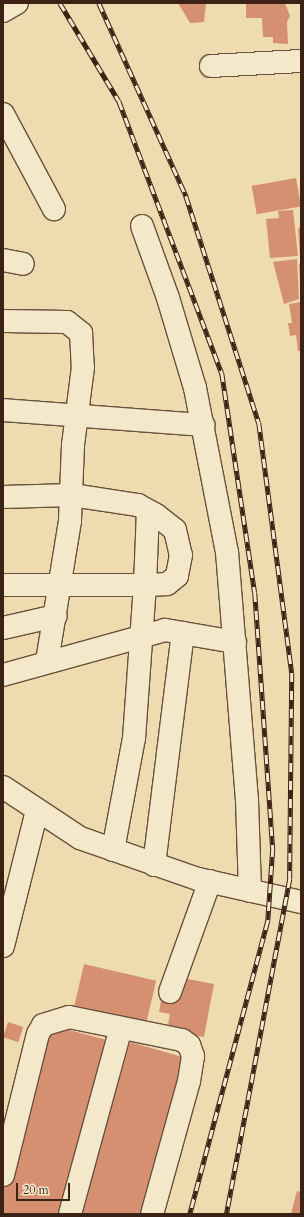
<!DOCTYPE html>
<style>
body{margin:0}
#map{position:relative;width:304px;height:1217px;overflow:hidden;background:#eedbaf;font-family:Cardo,serif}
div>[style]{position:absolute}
.building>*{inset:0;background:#d59072;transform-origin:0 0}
.roads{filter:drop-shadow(1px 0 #68503c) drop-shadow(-1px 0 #68503c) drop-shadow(0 1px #68503c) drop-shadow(0 -1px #68503c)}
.minor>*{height:22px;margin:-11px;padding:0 11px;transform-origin:11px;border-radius:11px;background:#f4e8cb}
.rail>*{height:4.5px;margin-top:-2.25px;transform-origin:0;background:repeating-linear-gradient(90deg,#f4e8cb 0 9px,#3c2215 0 18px);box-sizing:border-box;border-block:1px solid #3c2215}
span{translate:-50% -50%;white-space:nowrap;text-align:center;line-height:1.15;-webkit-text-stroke:3px #f4e8cb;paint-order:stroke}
.frame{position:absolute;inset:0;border:4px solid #3c2215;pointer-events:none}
.scale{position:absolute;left:16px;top:1183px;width:54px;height:18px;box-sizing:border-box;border:2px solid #3c2215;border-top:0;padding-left:5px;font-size:12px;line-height:14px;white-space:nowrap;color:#3c2215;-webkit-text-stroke:3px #f4e8cb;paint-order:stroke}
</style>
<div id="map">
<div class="building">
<i style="clip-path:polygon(178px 3px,206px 3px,204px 22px,190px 23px)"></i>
<i style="clip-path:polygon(246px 3px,285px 3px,290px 16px,287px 22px,288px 44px,273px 43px,273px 37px,263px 37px,262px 18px,246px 18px)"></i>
<i style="left:296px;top:178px;width:29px;height:45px;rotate:80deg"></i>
<i style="clip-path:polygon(293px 210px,298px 256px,270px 258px,266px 219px,279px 218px,278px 211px)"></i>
<i style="clip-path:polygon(301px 227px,301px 258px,300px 258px,298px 228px)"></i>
<i style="clip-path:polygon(297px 259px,299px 299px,284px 304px,273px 262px)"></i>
<i style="clip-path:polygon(299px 264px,301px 264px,301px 287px,300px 287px)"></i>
<i style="clip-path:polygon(301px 302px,301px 351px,298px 351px,296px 335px,290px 336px,288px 323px,292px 323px,289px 304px)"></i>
<i style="left:84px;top:964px;width:74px;height:46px;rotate:13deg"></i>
<i style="clip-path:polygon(177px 977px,214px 984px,204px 1037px,167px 1030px,170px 1014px,159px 1012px,162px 995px)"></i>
<i style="left:8px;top:1022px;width:16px;height:16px;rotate:18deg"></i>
<i style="clip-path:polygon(46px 1024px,107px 1040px,62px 1214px,3px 1214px,3px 1191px)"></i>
<i style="left:130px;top:1042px;width:61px;height:179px;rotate:16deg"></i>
<i style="clip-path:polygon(297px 1191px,301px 1192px,301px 1214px,291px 1214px)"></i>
</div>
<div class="roads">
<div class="minor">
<i style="left:3px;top:11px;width:16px;rotate:-30deg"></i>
<i style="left:211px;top:66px;width:90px;rotate:-3.2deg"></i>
<i style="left:3px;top:114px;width:108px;rotate:61.8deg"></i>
<i style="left:142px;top:226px;width:77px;rotate:70.1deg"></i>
<i style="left:168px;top:298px;width:94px;rotate:73.3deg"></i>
<i style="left:195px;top:388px;width:167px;rotate:79deg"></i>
<i style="left:227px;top:552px;width:249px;rotate:85.4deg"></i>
<i style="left:247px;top:800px;width:91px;rotate:88.1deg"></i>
<i style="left:3px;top:260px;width:20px;rotate:11deg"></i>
<i style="left:3px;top:321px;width:64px;rotate:0.9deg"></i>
<i style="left:67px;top:322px;width:18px;rotate:38deg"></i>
<i style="left:81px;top:333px;width:34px;rotate:87deg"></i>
<i style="left:83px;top:367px;width:79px;rotate:97.3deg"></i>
<i style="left:73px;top:445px;width:76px;rotate:92.3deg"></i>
<i style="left:70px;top:521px;width:142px;rotate:99.3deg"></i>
<i style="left:3px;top:410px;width:201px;rotate:4.3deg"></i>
<i style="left:3px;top:497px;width:69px;rotate:-1.7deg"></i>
<i style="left:72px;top:495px;width:67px;rotate:8.6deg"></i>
<i style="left:138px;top:505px;width:21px;rotate:29deg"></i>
<i style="left:156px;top:515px;width:24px;rotate:38deg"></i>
<i style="left:175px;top:530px;width:26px;rotate:77deg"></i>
<i style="left:181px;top:555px;width:21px;rotate:101deg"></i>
<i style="left:177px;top:576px;width:13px;rotate:141deg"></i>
<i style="left:167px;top:584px;width:22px;rotate:177deg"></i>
<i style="left:145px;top:585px;width:74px;rotate:-87.7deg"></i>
<i style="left:3px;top:585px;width:142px"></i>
<i style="left:145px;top:585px;width:153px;rotate:94.1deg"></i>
<i style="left:134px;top:738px;width:114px;rotate:100.6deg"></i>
<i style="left:3px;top:628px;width:54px;rotate:-12.8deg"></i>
<i style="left:3px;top:675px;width:168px;rotate:-15.5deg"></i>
<i style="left:165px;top:630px;width:71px;rotate:9.7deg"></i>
<i style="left:3px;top:787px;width:92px;rotate:33.5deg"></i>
<i style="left:80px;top:838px;width:125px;rotate:19.2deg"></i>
<i style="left:198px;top:879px;width:106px;rotate:12.6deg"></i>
<i style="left:154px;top:865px;width:234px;rotate:-82.9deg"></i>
<i style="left:3px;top:946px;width:139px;rotate:-75.9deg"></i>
<i style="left:170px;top:992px;width:118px;rotate:-70.2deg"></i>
<i style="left:3px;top:1175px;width:145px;rotate:-76.1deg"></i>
<i style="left:38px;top:1034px;width:10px;rotate:-61deg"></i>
<i style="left:43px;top:1025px;width:27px;rotate:-17deg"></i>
<i style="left:69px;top:1017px;width:115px;rotate:11.5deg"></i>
<i style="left:182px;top:1040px;width:9px;rotate:36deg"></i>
<i style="left:189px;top:1045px;width:12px;rotate:70deg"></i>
<i style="left:193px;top:1056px;width:25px;rotate:99deg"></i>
<i style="left:189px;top:1081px;width:138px;rotate:105.5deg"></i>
<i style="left:70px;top:1214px;width:193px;rotate:-74.7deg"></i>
</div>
</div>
<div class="rail">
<i style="left:60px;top:3px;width:114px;rotate:59deg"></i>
<i style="left:119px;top:101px;width:291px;rotate:69.3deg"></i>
<i style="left:222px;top:373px;width:222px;rotate:81.5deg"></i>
<i style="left:255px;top:593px;width:256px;rotate:86deg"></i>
<i style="left:273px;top:848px;width:73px;rotate:93.9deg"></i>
<i style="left:268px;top:921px;width:303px;rotate:104.9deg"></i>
<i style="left:99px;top:3px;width:212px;rotate:65.7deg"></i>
<i style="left:186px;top:196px;width:238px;rotate:72.2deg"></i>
<i style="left:259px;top:423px;width:252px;rotate:82.5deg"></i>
<i style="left:292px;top:673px;width:206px;rotate:90.6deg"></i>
<i style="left:290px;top:879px;width:341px;rotate:100.7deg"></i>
</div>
<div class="frame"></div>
<div class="scale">20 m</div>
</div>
